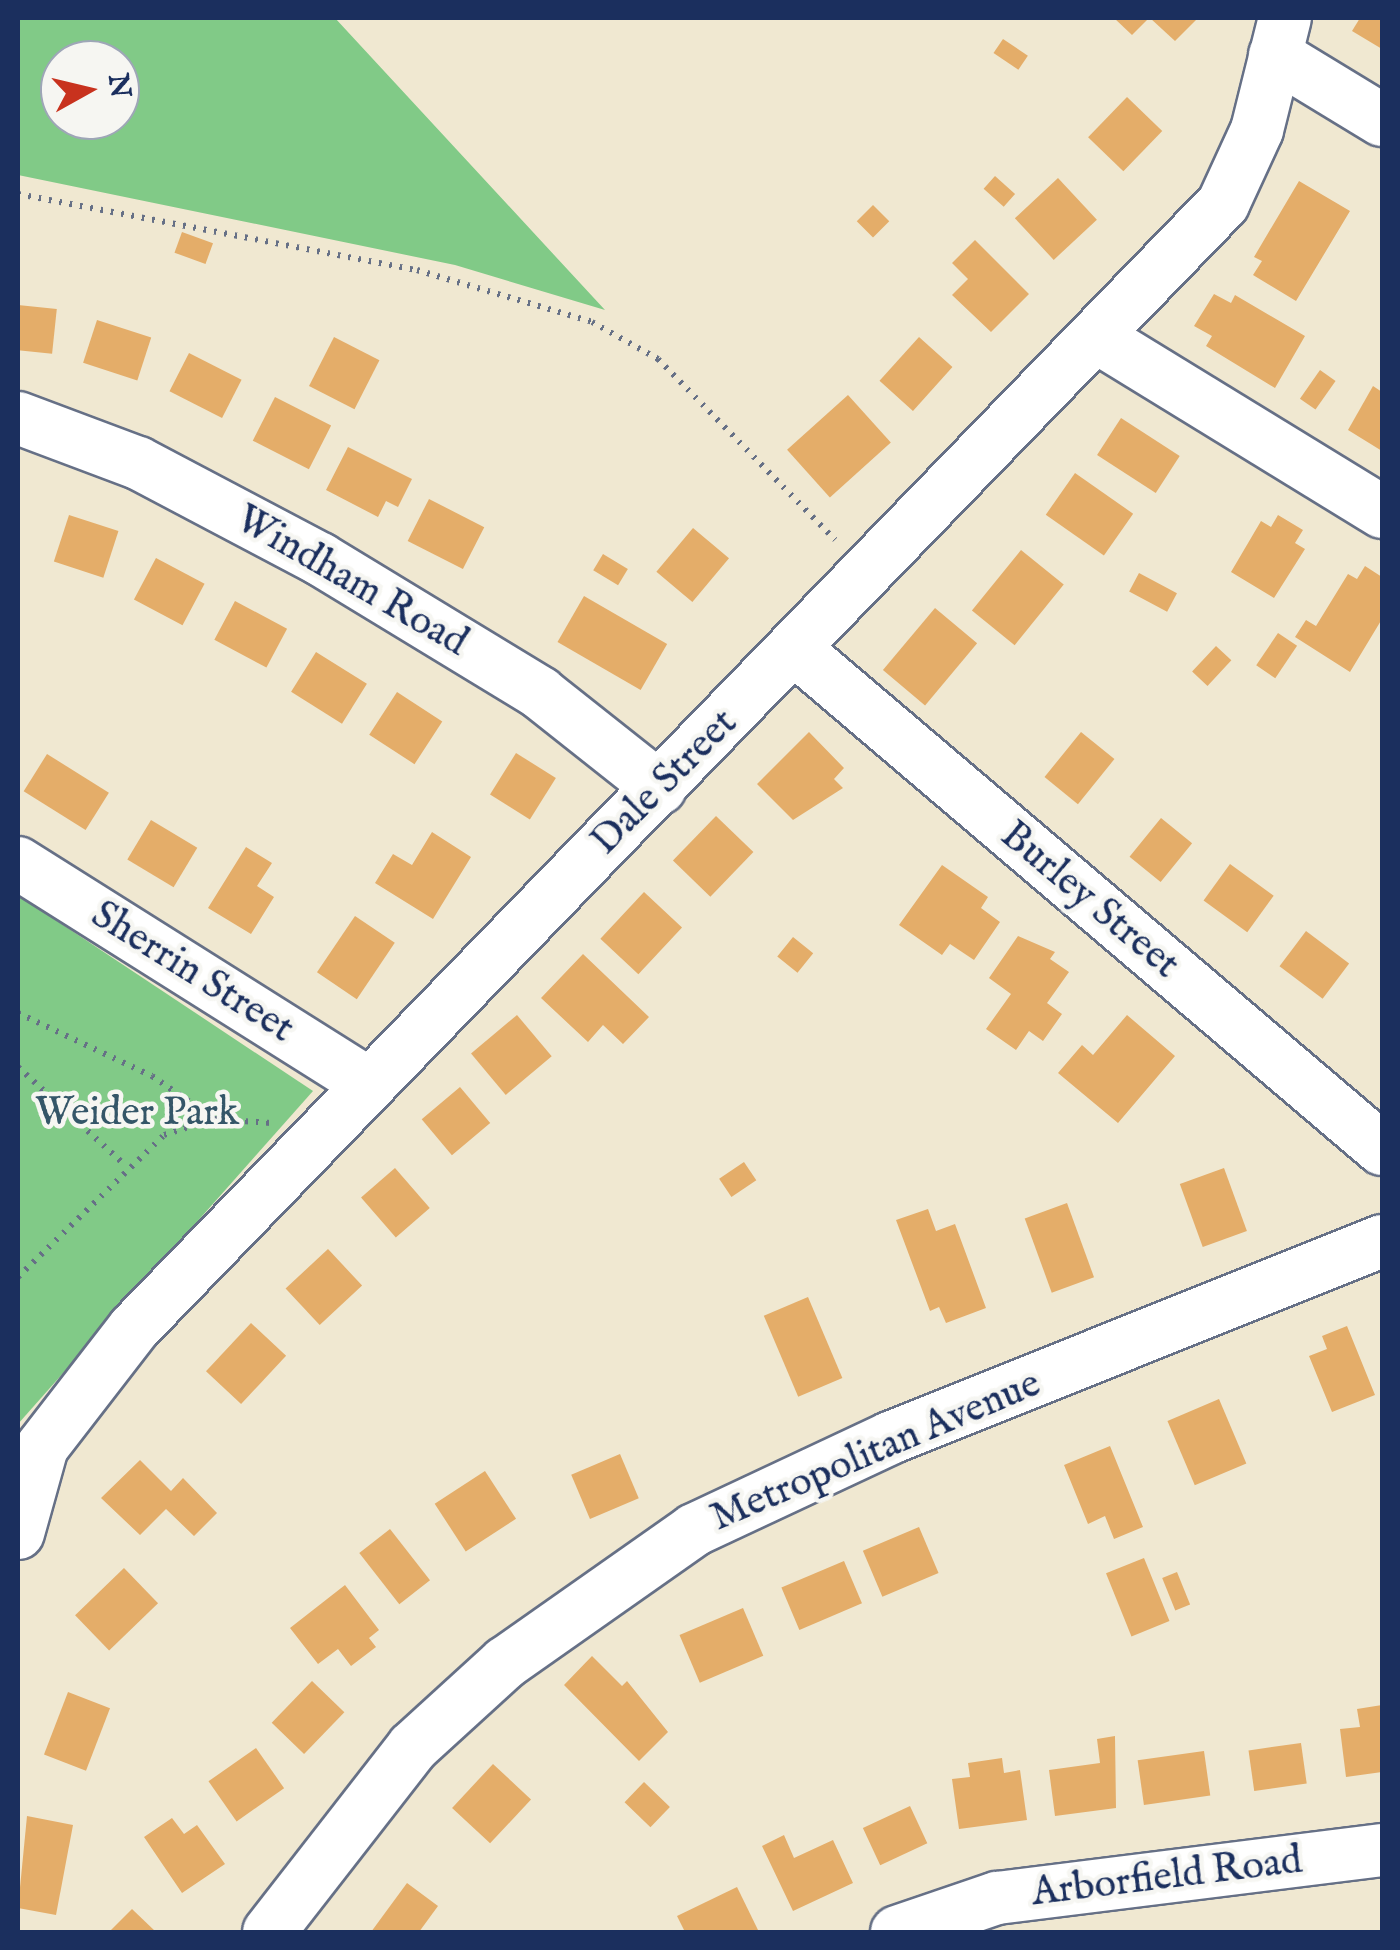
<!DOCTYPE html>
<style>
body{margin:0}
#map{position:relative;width:1400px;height:1950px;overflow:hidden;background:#f0e8d1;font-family:"IM FELL English",serif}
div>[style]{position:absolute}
.green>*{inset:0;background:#81ca87}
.building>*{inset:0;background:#e4ad69;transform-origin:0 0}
.path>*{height:6px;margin-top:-3px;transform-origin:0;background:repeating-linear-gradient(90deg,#667086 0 2.5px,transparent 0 10.5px)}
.roads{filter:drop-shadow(2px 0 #667086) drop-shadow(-2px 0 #667086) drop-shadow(0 2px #667086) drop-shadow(0 -2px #667086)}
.minor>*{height:52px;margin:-26px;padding:0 26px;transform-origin:26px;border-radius:26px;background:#fff}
span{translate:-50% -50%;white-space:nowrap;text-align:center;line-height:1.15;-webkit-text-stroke:9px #f6f6f2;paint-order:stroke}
.street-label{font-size:40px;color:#1b2f5e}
.park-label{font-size:40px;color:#345668}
.frame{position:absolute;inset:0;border:20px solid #1b2f5e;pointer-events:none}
.north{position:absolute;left:40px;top:40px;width:100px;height:100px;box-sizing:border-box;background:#f6f6f2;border:2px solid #9ea6b7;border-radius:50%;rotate:82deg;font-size:28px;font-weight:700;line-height:40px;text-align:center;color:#1b2f5e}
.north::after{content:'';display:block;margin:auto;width:35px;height:45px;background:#c8321e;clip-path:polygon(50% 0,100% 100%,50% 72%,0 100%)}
</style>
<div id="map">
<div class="green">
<i style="clip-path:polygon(evenodd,18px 18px,335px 18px,605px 310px,455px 265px,18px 175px,18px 18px,60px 60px,120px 60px,120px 120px,60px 120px,60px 60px)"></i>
<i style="clip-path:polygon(18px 895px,313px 1091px,18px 1424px)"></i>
</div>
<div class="building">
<i style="clip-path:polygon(1114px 18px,1149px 18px,1132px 35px)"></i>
<i style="clip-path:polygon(1150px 18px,1198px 18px,1175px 41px)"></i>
<i style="clip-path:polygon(1360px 18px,1382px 18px,1382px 49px,1352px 31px)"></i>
<i style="left:1003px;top:39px;width:30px;height:17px;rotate:34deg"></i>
<i style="left:1127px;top:97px;width:49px;height:56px;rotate:44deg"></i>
<i style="left:995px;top:176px;width:27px;height:17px;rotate:42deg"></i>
<i style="left:1058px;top:178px;width:57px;height:59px;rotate:47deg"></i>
<i style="clip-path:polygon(1299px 181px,1350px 211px,1296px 301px,1253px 275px,1262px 261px,1254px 257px)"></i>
<i style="left:873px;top:205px;width:23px;height:23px;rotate:45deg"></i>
<i style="left:182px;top:232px;width:33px;height:22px;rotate:20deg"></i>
<i style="clip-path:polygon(975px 240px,1029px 294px,991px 332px,952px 295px,968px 279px,952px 263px)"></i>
<i style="clip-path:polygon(1214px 294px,1231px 303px,1235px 295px,1305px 336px,1275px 388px,1206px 346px,1212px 336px,1194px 326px)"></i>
<i style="left:18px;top:305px;width:39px;height:45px;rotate:6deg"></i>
<i style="left:97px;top:320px;width:57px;height:45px;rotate:18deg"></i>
<i style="left:334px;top:337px;width:51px;height:55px;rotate:27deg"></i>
<i style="left:919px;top:337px;width:45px;height:59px;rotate:42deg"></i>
<i style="left:189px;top:353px;width:59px;height:43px;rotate:27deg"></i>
<i style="left:1320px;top:370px;width:19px;height:35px;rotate:35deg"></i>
<i style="clip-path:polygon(1373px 386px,1382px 392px,1382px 451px,1348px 430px)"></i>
<i style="left:848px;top:395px;width:64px;height:82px;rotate:48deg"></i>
<i style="left:275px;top:397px;width:63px;height:49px;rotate:27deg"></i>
<i style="left:1121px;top:418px;width:70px;height:44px;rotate:33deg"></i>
<i style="clip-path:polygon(348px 447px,412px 479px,398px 507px,386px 501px,378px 517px,326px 490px)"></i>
<i style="left:1075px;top:473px;width:71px;height:51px;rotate:35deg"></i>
<i style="left:429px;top:499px;width:62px;height:47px;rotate:27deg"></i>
<i style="left:69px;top:515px;width:52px;height:49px;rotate:18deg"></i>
<i style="clip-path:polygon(1278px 515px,1303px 530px,1295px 543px,1305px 549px,1274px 598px,1231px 572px,1261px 521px,1271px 527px)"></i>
<i style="left:693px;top:528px;width:47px;height:57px;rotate:40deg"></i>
<i style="left:1021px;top:550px;width:55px;height:78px;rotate:39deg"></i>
<i style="left:603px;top:554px;width:29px;height:19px;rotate:31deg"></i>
<i style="left:156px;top:558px;width:55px;height:47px;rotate:28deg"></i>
<i style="clip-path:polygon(1365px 566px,1382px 577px,1382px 619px,1350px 672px,1295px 637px,1306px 620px,1316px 626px,1348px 574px,1357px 579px)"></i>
<i style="left:1139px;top:573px;width:43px;height:21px;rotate:28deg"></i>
<i style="left:584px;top:596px;width:96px;height:53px;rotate:30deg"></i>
<i style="left:235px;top:601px;width:59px;height:44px;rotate:28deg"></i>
<i style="left:935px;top:608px;width:55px;height:81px;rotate:40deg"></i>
<i style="left:1278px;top:633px;width:23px;height:39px;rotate:34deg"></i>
<i style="left:1216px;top:646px;width:21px;height:35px;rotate:43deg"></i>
<i style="left:316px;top:652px;width:60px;height:47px;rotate:32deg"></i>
<i style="left:397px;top:692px;width:54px;height:51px;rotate:33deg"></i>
<i style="clip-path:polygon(809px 732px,844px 768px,834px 779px,843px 788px,793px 820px,757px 784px)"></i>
<i style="left:1081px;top:732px;width:43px;height:58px;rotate:39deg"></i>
<i style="left:516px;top:753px;width:47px;height:49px;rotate:32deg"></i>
<i style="left:47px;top:754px;width:73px;height:44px;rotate:32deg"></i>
<i style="left:716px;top:816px;width:52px;height:62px;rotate:44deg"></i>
<i style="left:1161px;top:818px;width:40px;height:50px;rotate:39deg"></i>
<i style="left:151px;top:820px;width:54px;height:46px;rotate:31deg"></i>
<i style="clip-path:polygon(432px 832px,471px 857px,433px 919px,375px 883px,393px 854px,412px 865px)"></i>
<i style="clip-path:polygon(246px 847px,272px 863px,257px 886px,274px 897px,251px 934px,208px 908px)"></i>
<i style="left:1230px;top:864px;width:54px;height:45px;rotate:36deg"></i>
<i style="clip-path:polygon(942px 865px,988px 897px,981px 908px,1000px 922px,974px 960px,950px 944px,942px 955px,899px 925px)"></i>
<i style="left:644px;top:892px;width:52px;height:64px;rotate:43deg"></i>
<i style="left:355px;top:916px;width:48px;height:68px;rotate:34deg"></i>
<i style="left:1306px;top:931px;width:54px;height:44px;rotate:37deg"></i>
<i style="clip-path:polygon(1018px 936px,1055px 952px,1050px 959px,1069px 972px,1047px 1003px,1062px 1014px,1043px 1041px,1029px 1031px,1016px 1050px,986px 1029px,1011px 994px,989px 978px)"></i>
<i style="left:793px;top:937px;width:26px;height:25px;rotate:39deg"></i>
<i style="clip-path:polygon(583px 954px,649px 1017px,623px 1044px,603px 1025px,588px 1042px,541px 998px)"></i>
<i style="left:517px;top:1015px;width:54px;height:60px;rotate:50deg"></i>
<i style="clip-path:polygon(1127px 1015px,1175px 1056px,1118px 1123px,1058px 1073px,1082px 1045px,1093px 1055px)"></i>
<i style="left:460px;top:1087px;width:47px;height:50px;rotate:50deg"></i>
<i style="left:744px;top:1162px;width:22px;height:30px;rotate:56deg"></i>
<i style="left:395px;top:1168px;width:53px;height:45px;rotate:49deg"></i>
<i style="left:1224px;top:1168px;width:67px;height:47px;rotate:70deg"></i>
<i style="left:1067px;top:1203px;width:79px;height:45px;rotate:70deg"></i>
<i style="clip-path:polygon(928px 1209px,936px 1231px,955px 1224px,986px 1308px,946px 1323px,939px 1307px,930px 1311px,896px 1220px)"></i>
<i style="left:328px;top:1249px;width:50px;height:58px;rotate:47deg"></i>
<i style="left:808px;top:1297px;width:88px;height:48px;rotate:67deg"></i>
<i style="left:251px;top:1323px;width:48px;height:66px;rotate:43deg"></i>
<i style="clip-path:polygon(1347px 1326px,1375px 1395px,1332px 1412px,1309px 1356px,1327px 1349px,1322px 1336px)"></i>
<i style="left:1219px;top:1399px;width:70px;height:56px;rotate:67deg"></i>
<i style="clip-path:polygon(1110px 1446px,1143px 1527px,1114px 1539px,1105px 1516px,1088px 1524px,1064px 1465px)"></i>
<i style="left:620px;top:1454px;width:48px;height:53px;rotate:67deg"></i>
<i style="clip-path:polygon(140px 1460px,171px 1491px,183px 1478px,217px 1513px,194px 1536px,166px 1509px,140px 1535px,101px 1498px)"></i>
<i style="left:485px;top:1471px;width:57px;height:60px;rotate:57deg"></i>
<i style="left:919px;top:1527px;width:50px;height:61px;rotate:67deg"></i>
<i style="left:390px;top:1529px;width:65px;height:39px;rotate:52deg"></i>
<i style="left:1144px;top:1558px;width:68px;height:41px;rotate:68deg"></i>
<i style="left:844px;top:1561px;width:46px;height:68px;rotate:67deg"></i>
<i style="left:124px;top:1568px;width:49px;height:68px;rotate:46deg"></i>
<i style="left:1177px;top:1572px;width:35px;height:16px;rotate:68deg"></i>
<i style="clip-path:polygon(345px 1585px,379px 1630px,369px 1638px,376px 1647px,351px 1666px,338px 1649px,318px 1664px,290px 1628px)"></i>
<i style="left:743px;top:1608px;width:52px;height:69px;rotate:67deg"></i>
<i style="clip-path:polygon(592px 1656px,622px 1686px,627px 1681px,668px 1732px,639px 1761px,564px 1685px)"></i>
<i style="left:312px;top:1681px;width:45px;height:58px;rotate:44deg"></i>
<i style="left:68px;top:1692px;width:45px;height:67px;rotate:21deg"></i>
<i style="clip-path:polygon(1382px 1705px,1382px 1772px,1346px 1777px,1340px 1729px,1360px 1727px,1357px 1709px)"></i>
<i style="clip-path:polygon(1115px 1736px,1116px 1808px,1055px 1816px,1049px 1770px,1100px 1763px,1097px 1739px)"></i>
<i style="left:1301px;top:1743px;width:41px;height:53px;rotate:82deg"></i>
<i style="left:256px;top:1748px;width:49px;height:58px;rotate:55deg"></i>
<i style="left:1204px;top:1751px;width:45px;height:67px;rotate:82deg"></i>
<i style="clip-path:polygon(1002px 1758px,1004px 1773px,1020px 1770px,1027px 1820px,959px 1829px,952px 1779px,970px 1777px,968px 1763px)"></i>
<i style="left:493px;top:1764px;width:52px;height:60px;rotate:43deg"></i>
<i style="left:644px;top:1782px;width:36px;height:28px;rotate:44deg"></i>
<i style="left:910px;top:1806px;width:41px;height:52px;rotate:65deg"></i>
<i style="clip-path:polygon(27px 1816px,73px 1825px,56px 1915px,18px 1908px)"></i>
<i style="clip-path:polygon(172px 1818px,184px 1834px,197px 1825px,225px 1864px,182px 1893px,144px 1837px)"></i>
<i style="clip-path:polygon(784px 1835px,794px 1858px,833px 1840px,853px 1883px,793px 1911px,762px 1846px)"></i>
<i style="clip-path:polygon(407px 1883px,438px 1906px,419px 1932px,371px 1932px)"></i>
<i style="clip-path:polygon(737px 1887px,758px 1930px,685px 1932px,677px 1916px)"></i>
<i style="clip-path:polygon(132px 1909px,156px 1932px,109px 1932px)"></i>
</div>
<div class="path">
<i style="left:18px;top:194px;width:406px;rotate:10.8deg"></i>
<i style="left:417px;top:270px;width:183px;rotate:16.5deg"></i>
<i style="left:592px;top:322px;width:76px;rotate:29.3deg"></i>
<i style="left:658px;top:359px;width:253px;rotate:45.6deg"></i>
<i style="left:18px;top:1013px;width:148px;rotate:25.2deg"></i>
<i style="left:152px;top:1076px;width:74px;rotate:34.5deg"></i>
<i style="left:18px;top:1067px;width:145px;rotate:42.5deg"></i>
<i style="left:18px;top:1277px;width:204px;rotate:-44.2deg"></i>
<i style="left:164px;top:1135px;width:52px;rotate:-17.7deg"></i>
<i style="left:214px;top:1119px;width:57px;rotate:4deg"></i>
</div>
<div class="roads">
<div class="minor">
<i style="left:1275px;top:55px;width:125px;rotate:31.3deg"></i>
<i style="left:1100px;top:339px;width:331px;rotate:31.5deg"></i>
<i style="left:18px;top:418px;width:128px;rotate:20.6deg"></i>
<i style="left:138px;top:463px;width:206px;rotate:27.8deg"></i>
<i style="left:320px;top:559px;width:258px;rotate:31.3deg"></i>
<i style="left:540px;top:693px;width:153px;rotate:38.4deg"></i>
<i style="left:797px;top:651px;width:768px;rotate:40.41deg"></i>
<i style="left:18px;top:863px;width:413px;rotate:32.2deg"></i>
<i style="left:18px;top:1533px;width:89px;rotate:-74.4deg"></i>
<i style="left:42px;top:1447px;width:150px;rotate:-52.3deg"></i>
<i style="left:134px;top:1328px;width:1565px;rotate:-45.91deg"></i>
<i style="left:1223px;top:204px;width:81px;rotate:-65.3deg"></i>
<i style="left:1257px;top:130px;width:115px;rotate:-76deg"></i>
<i style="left:269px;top:1932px;width:234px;rotate:-52.1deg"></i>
<i style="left:413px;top:1747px;width:125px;rotate:-42.4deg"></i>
<i style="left:505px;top:1663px;width:231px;rotate:-35.1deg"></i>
<i style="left:694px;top:1530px;width:217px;rotate:-25.1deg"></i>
<i style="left:890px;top:1438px;width:530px;rotate:-21.82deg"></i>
<i style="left:897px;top:1932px;width:106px;rotate:-18.8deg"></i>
<i style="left:997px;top:1898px;width:388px;rotate:-7.1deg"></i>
</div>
</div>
<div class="street-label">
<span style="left:351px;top:582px;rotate:30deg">Windham Road</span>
<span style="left:665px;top:783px;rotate:-45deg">Dale Street</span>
<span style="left:1089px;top:901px;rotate:40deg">Burley Street</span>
<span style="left:192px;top:973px;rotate:32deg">Sherrin Street</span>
<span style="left:876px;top:1452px;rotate:-23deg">Metropolitan Avenue</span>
<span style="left:1167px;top:1878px;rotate:-7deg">Arborfield Road</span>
</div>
<div class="park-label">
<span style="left:137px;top:1114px">Weider Park</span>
</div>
<div class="frame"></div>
<div class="north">N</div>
</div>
